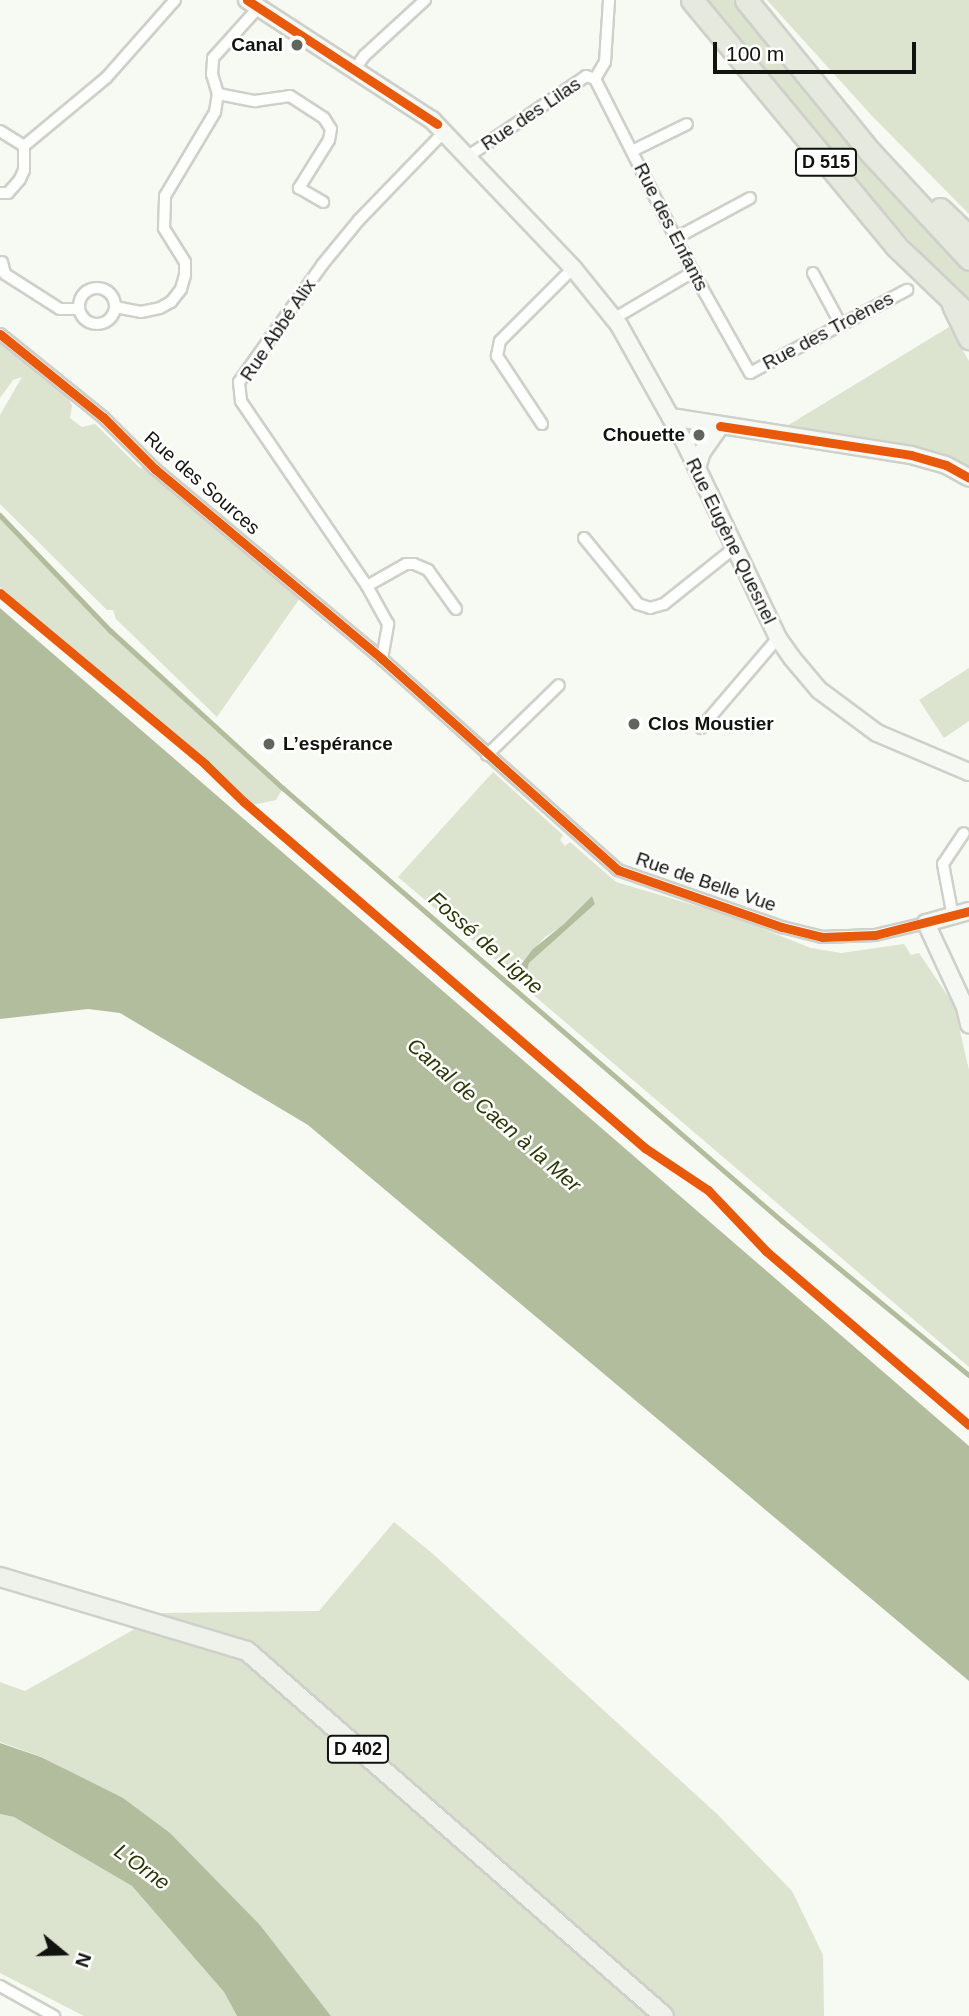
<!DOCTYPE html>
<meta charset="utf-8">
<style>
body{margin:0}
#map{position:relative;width:969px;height:2016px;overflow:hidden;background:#f7faf2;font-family:Arial,sans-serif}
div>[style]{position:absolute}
.green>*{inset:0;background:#dce3cf}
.water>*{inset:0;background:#b2bd9d}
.stream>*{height:4.5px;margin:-2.25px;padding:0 2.25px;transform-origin:2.25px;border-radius:2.25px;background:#b2bd9d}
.roads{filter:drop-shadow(2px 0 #ced0ca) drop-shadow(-2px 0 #ced0ca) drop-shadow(0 2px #ced0ca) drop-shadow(0 -2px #ced0ca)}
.street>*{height:10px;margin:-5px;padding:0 5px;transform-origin:5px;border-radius:5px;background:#fefefd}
.street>.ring{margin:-5px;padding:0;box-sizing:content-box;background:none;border:10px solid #fefefd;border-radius:50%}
.secondary>*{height:16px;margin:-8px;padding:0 8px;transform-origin:8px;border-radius:8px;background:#f6f8f4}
.primary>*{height:18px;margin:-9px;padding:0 9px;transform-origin:9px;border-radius:9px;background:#eff2ea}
.highway>*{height:21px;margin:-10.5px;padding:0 10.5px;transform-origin:10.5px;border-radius:10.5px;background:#e5e9de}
.cycleway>*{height:9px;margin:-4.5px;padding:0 4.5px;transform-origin:4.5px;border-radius:4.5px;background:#e8590c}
.dots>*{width:19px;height:19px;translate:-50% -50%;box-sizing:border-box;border:4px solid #fff;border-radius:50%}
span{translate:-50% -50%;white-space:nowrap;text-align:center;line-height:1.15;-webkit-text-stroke:5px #fff;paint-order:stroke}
.shield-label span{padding:2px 5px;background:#fff;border:2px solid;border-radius:5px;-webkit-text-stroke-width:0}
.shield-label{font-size:18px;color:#11130e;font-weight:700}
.poi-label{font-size:19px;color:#11130e;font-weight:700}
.right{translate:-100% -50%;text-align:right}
.left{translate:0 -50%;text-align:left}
.street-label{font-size:19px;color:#11130e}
.water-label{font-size:21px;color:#2a3704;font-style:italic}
.north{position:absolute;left:28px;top:1918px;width:70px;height:70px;-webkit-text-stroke:5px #fff;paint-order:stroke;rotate:109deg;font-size:19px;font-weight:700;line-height:28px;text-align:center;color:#11130e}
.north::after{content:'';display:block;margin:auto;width:24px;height:32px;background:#11130e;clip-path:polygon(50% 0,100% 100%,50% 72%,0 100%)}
.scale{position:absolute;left:713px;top:42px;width:203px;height:32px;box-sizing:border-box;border:4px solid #11130e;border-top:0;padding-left:9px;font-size:21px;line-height:24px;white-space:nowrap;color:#11130e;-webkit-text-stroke:5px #fff;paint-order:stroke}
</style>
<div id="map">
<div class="green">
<i style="clip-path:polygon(704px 0,733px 0,817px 101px,969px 272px,969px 303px,879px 208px)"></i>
<i style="clip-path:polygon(767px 0,969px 0,969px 214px,873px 117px)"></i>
<i style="clip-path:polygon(949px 327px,969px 361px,969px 467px,940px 453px,782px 429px)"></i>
<i style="clip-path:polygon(0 344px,69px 399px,72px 406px,70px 418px,82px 427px,95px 424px,141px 469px,143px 466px,300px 598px,217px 717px,116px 619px,113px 610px,107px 610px,0 504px,0 415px,22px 377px,13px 380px,0 398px)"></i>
<i style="clip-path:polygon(0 519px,110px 632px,283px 788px,276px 800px,253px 805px,0 587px)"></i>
<i style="clip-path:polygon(969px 668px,969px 721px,944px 738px,919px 700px)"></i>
<i style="clip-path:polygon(493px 772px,563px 835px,560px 840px,565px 846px,570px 842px,616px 882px,731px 916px,811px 948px,841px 953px,904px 944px,911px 955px,919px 953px,954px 1005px,969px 1070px,969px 1367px,530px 992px,525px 980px,529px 963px,595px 904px,592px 896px,564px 925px,545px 937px,512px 974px,398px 877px)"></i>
<i style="clip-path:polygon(394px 1522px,433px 1554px,717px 1814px,792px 1891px,823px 1955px,824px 2016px,331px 2016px,260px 1925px,135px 1807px,42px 1757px,0 1742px,0 1682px,25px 1691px,163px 1613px,319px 1611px)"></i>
<i style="clip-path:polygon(0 1814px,14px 1817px,132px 1886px,224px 1992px,237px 2016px,84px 2016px,0 1973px)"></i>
</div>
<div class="water">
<i style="clip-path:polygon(0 608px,969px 1446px,969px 1681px,308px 1125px,120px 1013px,88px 1009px,0 1019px)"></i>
<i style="clip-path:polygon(592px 896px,595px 904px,529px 963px,525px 980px,530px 992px,507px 972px,516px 971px,533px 949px,564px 924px)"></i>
<i style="clip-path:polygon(0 1743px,41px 1757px,123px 1798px,170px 1833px,260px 1925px,331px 2016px,237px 2016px,224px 1992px,132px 1886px,14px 1817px,0 1814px)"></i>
</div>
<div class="stream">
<i style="left:0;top:515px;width:161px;rotate:46.3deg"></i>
<i style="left:111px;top:631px;width:233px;rotate:42.4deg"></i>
<i style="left:283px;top:788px;width:661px;rotate:40.95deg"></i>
<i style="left:782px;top:1221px;width:242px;rotate:39.5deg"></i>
</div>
<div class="roads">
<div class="street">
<i style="left:355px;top:69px;width:16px;rotate:-55deg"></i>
<i style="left:364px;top:56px;width:83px;rotate:-42.6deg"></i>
<i style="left:595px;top:79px;width:216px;rotate:63.1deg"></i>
<i style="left:693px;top:272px;width:116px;rotate:60.6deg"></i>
<i style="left:750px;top:373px;width:178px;rotate:-27.9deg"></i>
<i style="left:595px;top:79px;width:20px;rotate:-60deg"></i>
<i style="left:605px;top:62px;width:62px;rotate:-86.3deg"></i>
<i style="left:218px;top:94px;width:38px;rotate:11deg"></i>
<i style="left:255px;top:101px;width:35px;rotate:-8deg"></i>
<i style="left:290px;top:96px;width:40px;rotate:32.9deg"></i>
<i style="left:324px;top:118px;width:13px;rotate:58deg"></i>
<i style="left:331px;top:129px;width:11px;rotate:100deg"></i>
<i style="left:329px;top:140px;width:57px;rotate:122deg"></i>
<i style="left:299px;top:188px;width:28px;rotate:30deg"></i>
<i style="left:0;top:131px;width:28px;rotate:32deg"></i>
<i style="left:24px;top:146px;width:107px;rotate:-39.7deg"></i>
<i style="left:106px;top:78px;width:104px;rotate:-48.5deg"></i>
<i style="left:632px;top:151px;width:61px;rotate:-26.1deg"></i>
<i style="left:467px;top:157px;width:144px;rotate:-34.2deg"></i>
<i style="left:586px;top:76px;width:9px;rotate:18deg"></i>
<i style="left:0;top:193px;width:8px"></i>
<i style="left:8px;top:193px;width:18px;rotate:-49deg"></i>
<i style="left:20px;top:179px;width:10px;rotate:-66deg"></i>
<i style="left:24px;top:170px;width:24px;rotate:-90deg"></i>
<i style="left:676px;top:238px;width:84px;rotate:-28.4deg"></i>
<i style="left:2px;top:262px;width:12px;rotate:76deg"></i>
<i style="left:5px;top:274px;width:65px;rotate:32.5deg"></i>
<i style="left:60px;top:309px;width:19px"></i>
<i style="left:813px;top:273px;width:59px;rotate:61.7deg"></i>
<i class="ring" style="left:79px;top:288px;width:26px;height:26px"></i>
<i style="left:115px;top:307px;width:26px;rotate:11deg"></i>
<i style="left:141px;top:312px;width:19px;rotate:-12deg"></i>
<i style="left:160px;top:308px;width:13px;rotate:-29deg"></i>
<i style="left:171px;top:302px;width:16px;rotate:-52deg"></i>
<i style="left:181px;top:289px;width:15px;rotate:-74deg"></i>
<i style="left:185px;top:275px;width:13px;rotate:-90deg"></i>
<i style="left:185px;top:262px;width:40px;rotate:-122deg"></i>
<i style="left:164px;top:228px;width:32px;rotate:-88deg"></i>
<i style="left:165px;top:196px;width:98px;rotate:-59.2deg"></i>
<i style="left:215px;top:112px;width:18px;rotate:-81deg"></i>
<i style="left:218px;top:94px;width:21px;rotate:-107deg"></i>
<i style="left:212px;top:74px;width:16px;rotate:-86deg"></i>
<i style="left:213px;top:58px;width:67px;rotate:-48deg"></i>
<i style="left:615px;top:318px;width:91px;rotate:-30.5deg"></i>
<i style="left:0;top:334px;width:132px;rotate:38.9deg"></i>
<i style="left:103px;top:417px;width:74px;rotate:45deg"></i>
<i style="left:155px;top:469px;width:296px;rotate:39.9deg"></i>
<i style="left:382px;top:659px;width:317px;rotate:41.8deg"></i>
<i style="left:618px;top:870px;width:174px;rotate:19.2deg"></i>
<i style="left:782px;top:927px;width:41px;rotate:14deg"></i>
<i style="left:822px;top:937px;width:53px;rotate:-2.2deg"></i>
<i style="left:875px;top:935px;width:52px;rotate:-13.2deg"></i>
<i style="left:542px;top:424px;width:82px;rotate:-123.5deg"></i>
<i style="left:497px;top:356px;width:15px;rotate:-79deg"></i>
<i style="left:500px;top:341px;width:103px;rotate:-45deg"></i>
<i style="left:584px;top:538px;width:85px;rotate:50.7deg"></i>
<i style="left:638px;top:604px;width:13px;rotate:18deg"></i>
<i style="left:650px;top:608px;width:15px;rotate:-16deg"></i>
<i style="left:664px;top:604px;width:88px;rotate:-38.6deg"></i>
<i style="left:367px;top:586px;width:45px;rotate:-29.4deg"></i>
<i style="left:406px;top:564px;width:8px"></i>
<i style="left:414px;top:564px;width:15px;rotate:23deg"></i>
<i style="left:428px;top:570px;width:48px;rotate:54.3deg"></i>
<i style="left:382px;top:659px;width:36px;rotate:-80deg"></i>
<i style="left:388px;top:624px;width:43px;rotate:-118.9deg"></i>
<i style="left:367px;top:586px;width:224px;rotate:-124.3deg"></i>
<i style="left:241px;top:401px;width:19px;rotate:-96deg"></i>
<i style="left:239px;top:382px;width:143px;rotate:-54.6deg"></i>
<i style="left:322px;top:265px;width:58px;rotate:-50.6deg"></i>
<i style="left:359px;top:220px;width:122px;rotate:-46deg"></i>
<i style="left:701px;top:728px;width:118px;rotate:-49.5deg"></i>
<i style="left:487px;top:755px;width:100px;rotate:-44.2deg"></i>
<i style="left:953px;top:917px;width:54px;rotate:-100.7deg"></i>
<i style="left:943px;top:864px;width:37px;rotate:-56deg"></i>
<i style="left:0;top:1986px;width:62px;rotate:29.1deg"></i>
</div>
<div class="secondary">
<i style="left:247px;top:0;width:221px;rotate:33deg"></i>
<i style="left:432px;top:120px;width:204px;rotate:46.4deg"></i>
<i style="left:573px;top:268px;width:73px;rotate:51.1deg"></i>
<i style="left:619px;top:325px;width:137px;rotate:60.8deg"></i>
<i style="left:686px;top:445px;width:214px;rotate:64.5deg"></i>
<i style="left:778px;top:638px;width:24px;rotate:55deg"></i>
<i style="left:792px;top:658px;width:42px;rotate:49.8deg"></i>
<i style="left:819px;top:690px;width:72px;rotate:36.6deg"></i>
<i style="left:877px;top:733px;width:100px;rotate:23deg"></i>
<i style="left:671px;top:417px;width:243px;rotate:9deg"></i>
<i style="left:911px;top:455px;width:36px;rotate:16deg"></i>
<i style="left:946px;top:465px;width:26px;rotate:29deg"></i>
<i style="left:697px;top:468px;width:17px;rotate:-73deg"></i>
<i style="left:702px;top:452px;width:32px;rotate:-55deg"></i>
<i style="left:969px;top:911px;width:45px;rotate:164.4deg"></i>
<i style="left:926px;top:923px;width:93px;rotate:65.1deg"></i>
<i style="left:965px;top:1007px;width:18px;rotate:77deg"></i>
</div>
<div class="primary">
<i style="left:0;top:1577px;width:258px;rotate:16.7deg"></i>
<i style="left:247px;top:1651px;width:554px;rotate:41.2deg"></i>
</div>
<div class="highway">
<i style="left:692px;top:0;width:320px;rotate:50.3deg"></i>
<i style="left:896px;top:246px;width:101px;rotate:43.8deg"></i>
<i style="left:746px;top:0;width:198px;rotate:50.8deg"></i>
<i style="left:871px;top:153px;width:144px;rotate:47.2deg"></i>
<i style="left:940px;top:209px;width:40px;rotate:44deg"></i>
<i style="left:953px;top:305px;width:37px;rotate:64deg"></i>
</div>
</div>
<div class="cycleway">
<i style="left:247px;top:0;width:227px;rotate:33.1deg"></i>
<i style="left:0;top:334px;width:132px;rotate:38.9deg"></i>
<i style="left:103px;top:417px;width:74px;rotate:45deg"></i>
<i style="left:155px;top:469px;width:296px;rotate:39.9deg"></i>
<i style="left:382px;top:659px;width:317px;rotate:41.8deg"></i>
<i style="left:618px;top:870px;width:174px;rotate:19.2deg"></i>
<i style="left:782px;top:927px;width:41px;rotate:14deg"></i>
<i style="left:822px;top:937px;width:53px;rotate:-2.2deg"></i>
<i style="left:875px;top:935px;width:97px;rotate:-14.3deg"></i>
<i style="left:720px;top:426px;width:193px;rotate:8.6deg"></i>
<i style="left:911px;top:455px;width:36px;rotate:16deg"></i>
<i style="left:946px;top:465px;width:26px;rotate:29deg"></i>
<i style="left:0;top:593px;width:267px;rotate:39.8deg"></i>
<i style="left:205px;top:764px;width:54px;rotate:44.3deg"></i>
<i style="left:244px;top:802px;width:530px;rotate:40.79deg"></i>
<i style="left:645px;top:1148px;width:76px;rotate:33.7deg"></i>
<i style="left:708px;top:1190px;width:84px;rotate:46.4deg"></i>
<i style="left:766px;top:1251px;width:267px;rotate:40.6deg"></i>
</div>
<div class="dots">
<i style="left:297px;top:45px;background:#62645e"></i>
<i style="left:699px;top:435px;background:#62645e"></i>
<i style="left:634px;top:724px;background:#62645e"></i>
<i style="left:269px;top:744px;background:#62645e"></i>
</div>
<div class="shield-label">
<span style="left:826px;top:162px">D 515</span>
<span style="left:358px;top:1749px">D 402</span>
</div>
<div class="poi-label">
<span class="right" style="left:283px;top:45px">Canal</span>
<span class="right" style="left:685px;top:435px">Chouette</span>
<span class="left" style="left:648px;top:724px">Clos Moustier</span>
<span class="left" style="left:283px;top:744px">L’espérance</span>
</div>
<div class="street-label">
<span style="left:531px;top:114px;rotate:-34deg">Rue des Lilas</span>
<span style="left:671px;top:227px;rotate:63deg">Rue des Enfants</span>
<span style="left:278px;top:330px;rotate:-56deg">Rue Abbé Alix</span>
<span style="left:828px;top:331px;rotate:-28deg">Rue des Troènes</span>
<span style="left:202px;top:483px;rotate:41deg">Rue des Sources</span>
<span style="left:731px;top:541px;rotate:64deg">Rue Eugène Quesnel</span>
<span style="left:706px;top:882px;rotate:19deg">Rue de Belle Vue</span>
</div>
<div class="water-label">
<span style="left:486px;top:943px;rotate:41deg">Fossé de Ligne</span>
<span style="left:494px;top:1115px;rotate:41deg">Canal de Caen à la Mer</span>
<span style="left:142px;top:1867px;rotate:36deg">L'Orne</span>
</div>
<div class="north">N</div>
<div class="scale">100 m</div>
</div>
